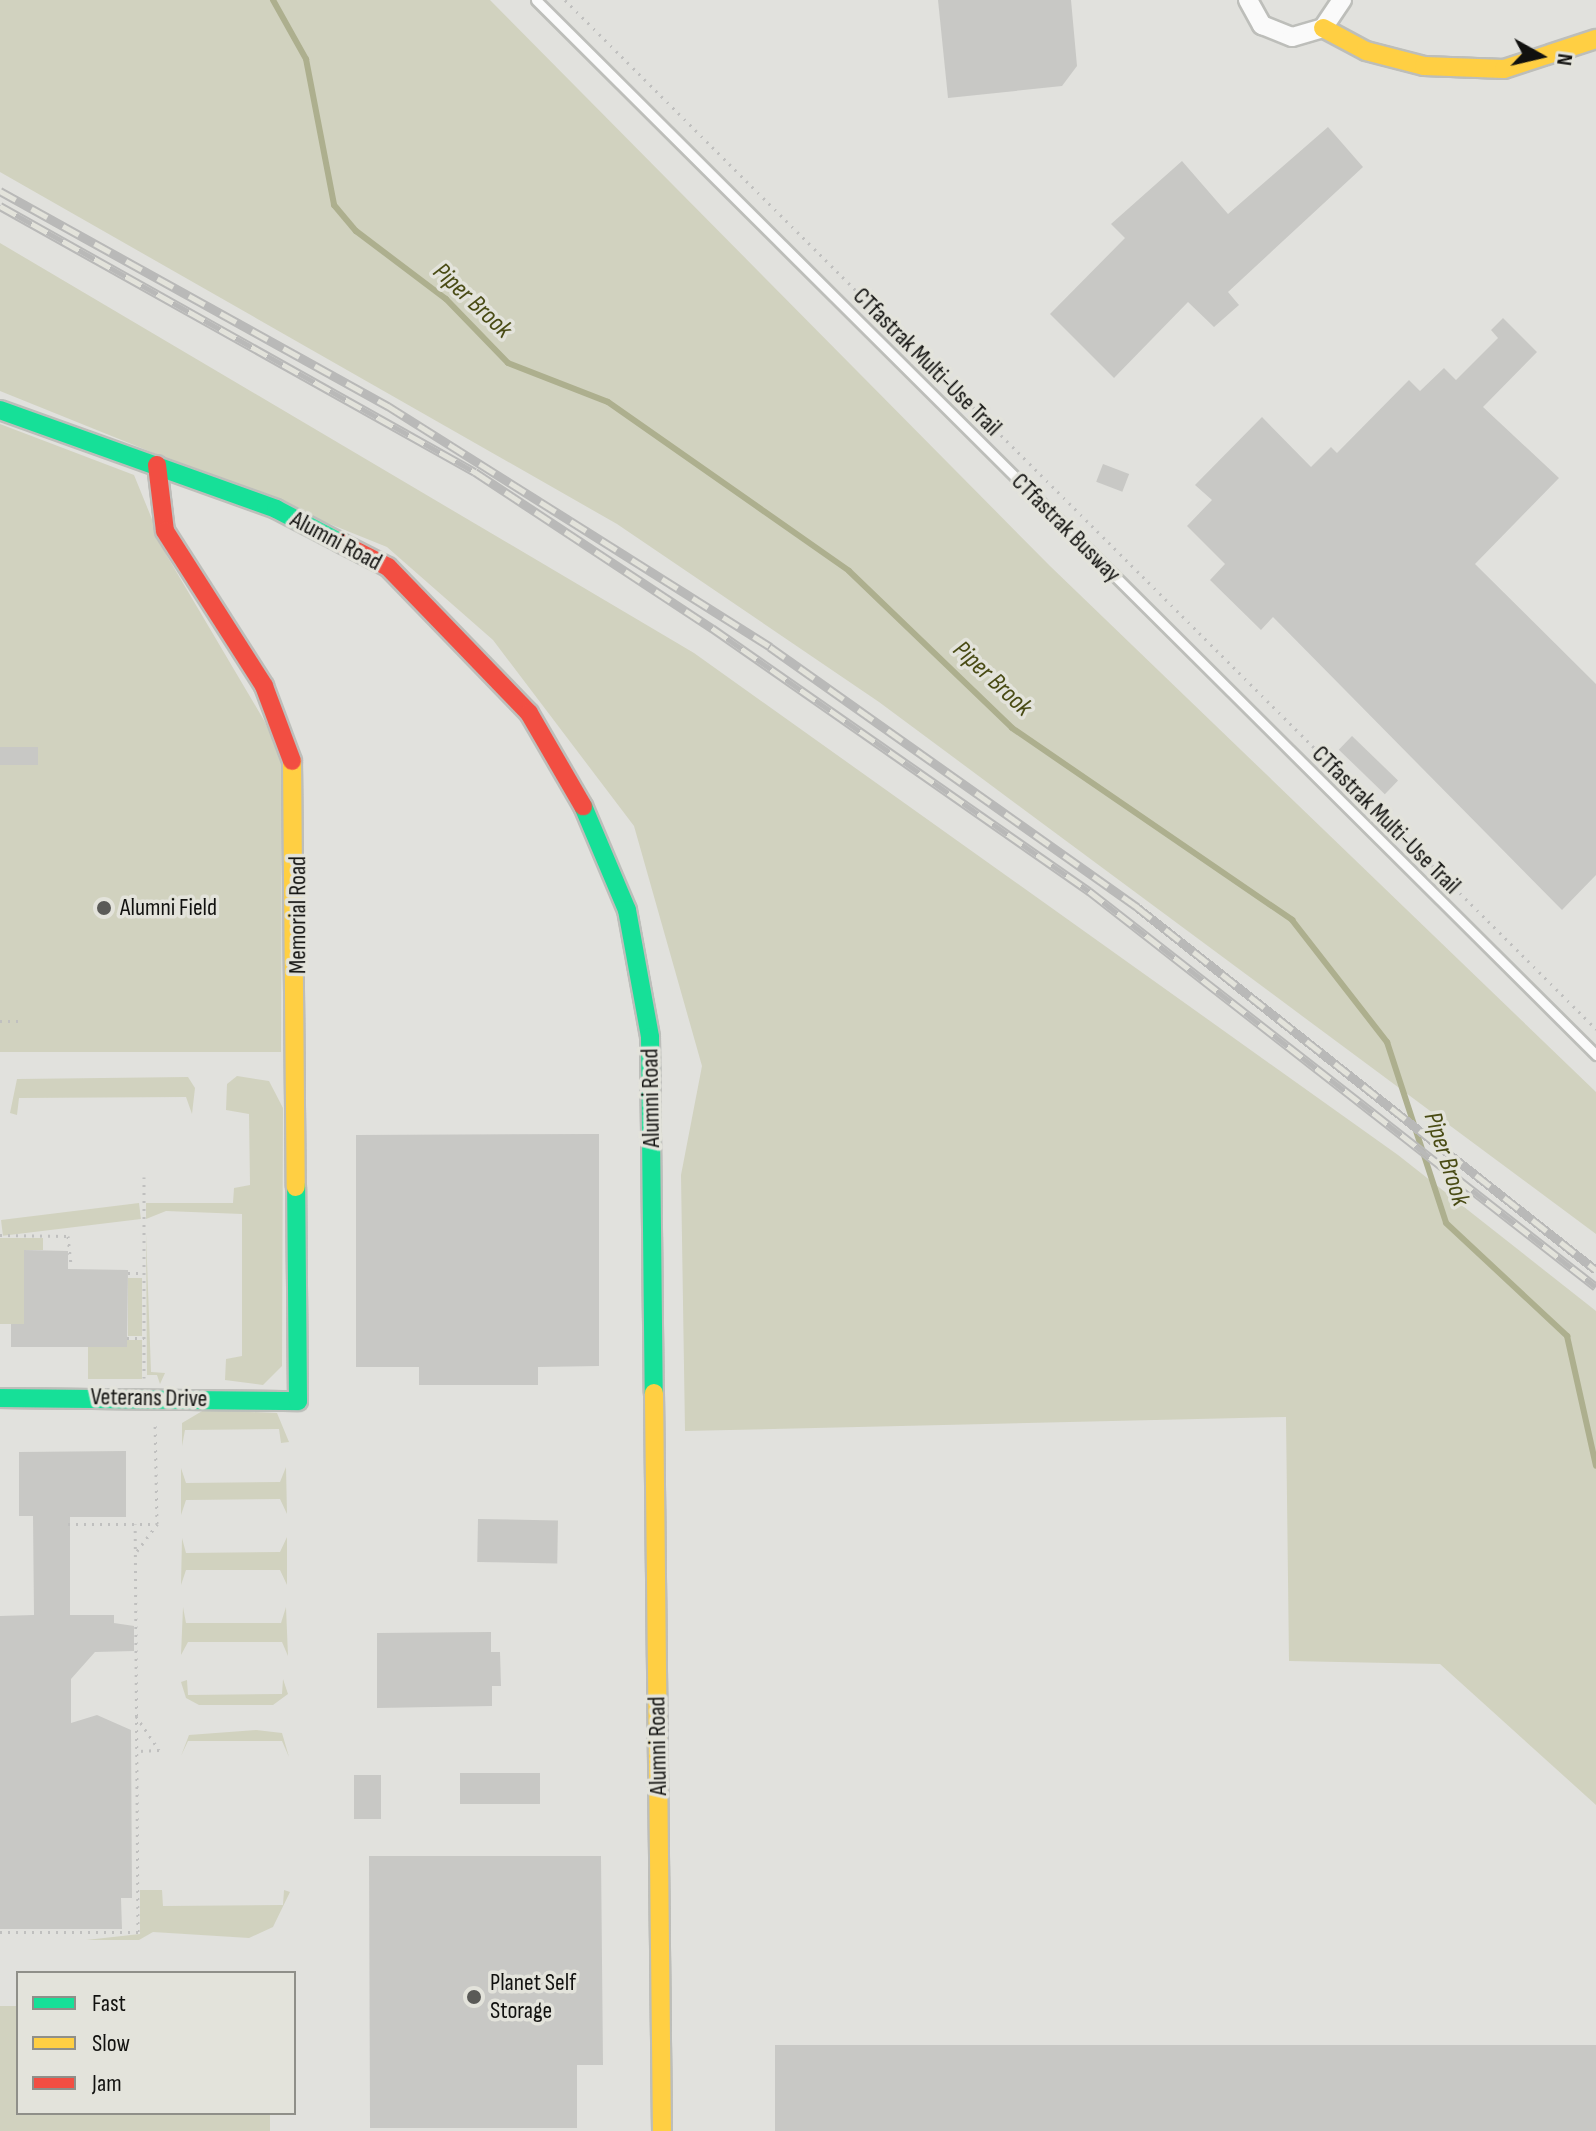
<!DOCTYPE html>
<style>
body{margin:0}
#map{position:relative;width:1596px;height:2131px;overflow:hidden;background:#e1e1dd;font-family:"Sofia Sans Condensed",sans-serif}
div>[style]{position:absolute}
.green>*{inset:0;background:#d1d2bf;transform-origin:0 0}
.stream>*{height:6px;margin:-3px;padding:0 3px;transform-origin:3px;border-radius:3px;background:#adaf8e}
.building>*{inset:0;background:#c8c8c5;transform-origin:0 0}
.path>*{height:3px;margin-top:-1.5px;transform-origin:0;background:repeating-linear-gradient(90deg,#c0c0bf 0 2px,transparent 0 8px)}
.roads{filter:drop-shadow(2px 0 #bdbeba) drop-shadow(-2px 0 #bdbeba) drop-shadow(0 2px #bdbeba) drop-shadow(0 -2px #bdbeba)}
.lane>*{height:9px;margin:-4.5px;padding:0 4.5px;transform-origin:4.5px;border-radius:4.5px;background:#fafafa}
.street>*{height:18px;margin:-9px;padding:0 9px;transform-origin:9px;border-radius:9px;background:#fafafa}
.fast>*{height:18px;margin:-9px;padding:0 9px;transform-origin:9px;border-radius:9px;background:#16e098}
.slow>*{height:18px;margin:-9px;padding:0 9px;transform-origin:9px;border-radius:9px;background:#ffcf43}
.jam>*{height:18px;margin:-9px;padding:0 9px;transform-origin:9px;border-radius:9px;background:#f24e42}
.rail>*{height:9px;margin-top:-4.5px;transform-origin:0;background:repeating-linear-gradient(90deg,#e3e3db 0 18px,#b9b9b8 0 36px);box-sizing:border-box;border-block:2px solid #b9b9b8}
.dots>*{width:22px;height:22px;translate:-50% -50%;box-sizing:border-box;border:4px solid #e3e3db;border-radius:50%}
span{translate:-50% -50%;white-space:nowrap;text-align:center;line-height:1.15;-webkit-text-stroke:7px #e3e3db;paint-order:stroke}
.street-label{font-size:24px;color:#11110f}
.poi-label{font-size:24px;color:#11110f}
.left{translate:0 -50%;text-align:left}
.water-label{font-size:26px;color:#494b14;font-style:italic}
.legend{position:absolute;left:16px;top:1971px;width:280px;height:144px;box-sizing:border-box;background:#e3e3db;border:2px solid #8f8f89;margin:0;padding:10px 14px;list-style:none;font-size:24px;color:#11110f}
.legend li{display:flex;align-items:center;gap:16px;height:40px}
.legend b{width:40px;border:2px solid #8f8f89}
.north{position:absolute;left:1500px;top:16px;width:80px;height:80px;-webkit-text-stroke:6px #e3e3db;paint-order:stroke;rotate:98deg;font-size:22px;font-weight:700;line-height:32px;text-align:center;color:#11110f}
.north::after{content:'';display:block;margin:auto;width:28px;height:36px;background:#11110f;clip-path:polygon(50% 0,100% 100%,50% 72%,0 100%)}
</style>
<div id="map">
<div class="green">
<i style="clip-path:polygon(0 0,490px 0,1050px 566px,1596px 1092px,1596px 1234px,879px 702px,617px 524px,0 172px)"></i>
<i style="clip-path:polygon(0 243px,694px 653px,1398px 1155px,1596px 1311px,1596px 1805px,1440px 1664px,1289px 1661px,1286px 1417px,685px 1431px,681px 1175px,702px 1066px,634px 826px,493px 640px,387px 547px,0 391px)"></i>
<i style="clip-path:polygon(0 424px,134px 475px,167px 556px,265px 722px,282px 761px,281px 1052px,0 1052px)"></i>
<i style="clip-path:polygon(237px 1076px,269px 1081px,283px 1108px,282px 1366px,263px 1385px,225px 1380px,226px 1359px,242px 1356px,242px 1214px,166px 1211px,146px 1219px,146px 1203px,233px 1203px,234px 1188px,250px 1185px,249px 1114px,226px 1110px,227px 1084px)"></i>
<i style="clip-path:polygon(188px 1077px,195px 1088px,192px 1114px,186px 1097px,19px 1098px,17px 1115px,10px 1113px,17px 1079px)"></i>
<i style="left:139px;top:1203px;width:16px;height:139px;rotate:83deg"></i>
<i style="clip-path:polygon(146px 1233px,151px 1372px,165px 1373px,160px 1384px,157px 1375px,147px 1375px)"></i>
<i style="clip-path:polygon(0 1238px,43px 1238px,43px 1250px,25px 1250px,24px 1324px,0 1324px)"></i>
<i style="left:128px;top:1278px;width:14px;height:58px"></i>
<i style="clip-path:polygon(127px 1340px,142px 1340px,142px 1379px,88px 1379px,88px 1347px,127px 1347px)"></i>
<i style="clip-path:polygon(204px 1410px,277px 1413px,289px 1442px,281px 1443px,279px 1429px,185px 1430px,182px 1446px,182px 1423px)"></i>
<i style="clip-path:polygon(286px 1467px,287px 1514px,280px 1499px,186px 1500px,181px 1515px,181px 1468px,186px 1483px,280px 1482px)"></i>
<i style="clip-path:polygon(287px 1537px,287px 1585px,280px 1570px,186px 1570px,181px 1585px,182px 1538px,186px 1553px,280px 1552px)"></i>
<i style="clip-path:polygon(286px 1607px,288px 1656px,282px 1642px,188px 1642px,181px 1655px,183px 1607px,186px 1623px,281px 1623px)"></i>
<i style="clip-path:polygon(283px 1679px,288px 1694px,273px 1705px,199px 1705px,186px 1698px,181px 1682px,187px 1680px,188px 1695px,282px 1694px)"></i>
<i style="clip-path:polygon(256px 1730px,282px 1733px,289px 1757px,282px 1741px,188px 1741px,181px 1756px,189px 1735px)"></i>
<i style="clip-path:polygon(140px 1890px,162px 1890px,163px 1906px,283px 1905px,284px 1890px,290px 1892px,273px 1927px,249px 1938px,153px 1932px,139px 1940px,86px 1940px,140px 1934px)"></i>
<i style="clip-path:polygon(0 2006px,18px 2006px,18px 2113px,270px 2113px,270px 2131px,0 2131px)"></i>
</div>
<div class="stream">
<i style="left:273px;top:0;width:68px;rotate:60.8deg"></i>
<i style="left:306px;top:59px;width:149px;rotate:79.1deg"></i>
<i style="left:334px;top:205px;width:34px;rotate:50deg"></i>
<i style="left:356px;top:231px;width:113px;rotate:37.1deg"></i>
<i style="left:446px;top:299px;width:89px;rotate:45.9deg"></i>
<i style="left:508px;top:363px;width:107px;rotate:21.3deg"></i>
<i style="left:608px;top:402px;width:294px;rotate:35deg"></i>
<i style="left:849px;top:571px;width:226px;rotate:43.9deg"></i>
<i style="left:1012px;top:728px;width:340px;rotate:34.4deg"></i>
<i style="left:1292px;top:920px;width:155px;rotate:52.1deg"></i>
<i style="left:1387px;top:1042px;width:190px;rotate:71.9deg"></i>
<i style="left:1446px;top:1223px;width:166px;rotate:43deg"></i>
<i style="left:1567px;top:1336px;width:133px;rotate:77.4deg"></i>
</div>
<div class="building">
<i style="clip-path:polygon(938px 0,1071px 0,1077px 66px,1062px 86px,948px 98px)"></i>
<i style="clip-path:polygon(1328px 127px,1363px 167px,1228px 292px,1239px 305px,1214px 327px,1188px 302px,1114px 378px,1050px 314px,1125px 238px,1111px 224px,1182px 161px,1228px 214px)"></i>
<i style="clip-path:polygon(1503px 318px,1537px 352px,1483px 407px,1559px 478px,1475px 564px,1596px 684px,1596px 875px,1562px 910px,1273px 617px,1261px 630px,1210px 580px,1225px 564px,1187px 526px,1212px 500px,1195px 485px,1262px 417px,1311px 467px,1331px 447px,1337px 453px,1409px 380px,1420px 391px,1444px 368px,1456px 380px,1498px 338px,1491px 330px)"></i>
<i style="left:1103px;top:464px;width:28px;height:19px;rotate:21deg"></i>
<i style="left:1352px;top:736px;width:64px;height:19px;rotate:44deg"></i>
<i style="left:0;top:747px;width:38px;height:18px"></i>
<i style="clip-path:polygon(599px 1134px,599px 1366px,538px 1367px,538px 1385px,419px 1385px,419px 1367px,356px 1367px,356px 1135px)"></i>
<i style="clip-path:polygon(24px 1250px,68px 1251px,68px 1269px,128px 1270px,127px 1347px,11px 1347px,11px 1324px,24px 1324px)"></i>
<i style="clip-path:polygon(126px 1451px,126px 1517px,70px 1517px,70px 1615px,114px 1615px,114px 1623px,134px 1626px,134px 1651px,95px 1652px,71px 1679px,71px 1723px,97px 1715px,131px 1730px,132px 1898px,121px 1898px,122px 1929px,0 1929px,0 1616px,34px 1615px,33px 1516px,19px 1516px,19px 1452px)"></i>
<i style="left:478px;top:1519px;width:80px;height:43px;rotate:1deg"></i>
<i style="clip-path:polygon(491px 1632px,491px 1652px,500px 1652px,501px 1686px,492px 1686px,492px 1706px,377px 1708px,377px 1633px)"></i>
<i style="left:540px;top:1773px;width:31px;height:80px;rotate:90deg"></i>
<i style="left:354px;top:1775px;width:27px;height:44px"></i>
<i style="clip-path:polygon(369px 1856px,601px 1856px,603px 2065px,577px 2065px,577px 2128px,370px 2128px)"></i>
<i style="left:1596px;top:2045px;width:86px;height:821px;rotate:90deg"></i>
</div>
<div class="path">
<i style="left:565px;top:0;width:1457px;rotate:44.94deg"></i>
<i style="left:0;top:1021px;width:22px"></i>
<i style="left:144px;top:1177px;width:201px;rotate:90deg"></i>
<i style="left:0;top:1235px;width:68px;rotate:0.8deg"></i>
<i style="left:68px;top:1236px;width:30px;rotate:84deg"></i>
<i style="left:128px;top:1273px;width:16px"></i>
<i style="left:127px;top:1338px;width:17px"></i>
<i style="left:68px;top:1524px;width:89px"></i>
<i style="left:137px;top:1551px;width:34px;rotate:-53deg"></i>
<i style="left:157px;top:1524px;width:103px;rotate:-91.1deg"></i>
<i style="left:136px;top:1716px;width:41px;rotate:55.9deg"></i>
<i style="left:159px;top:1750px;width:21px;rotate:177deg"></i>
<i style="left:0;top:1932px;width:138px"></i>
<i style="left:138px;top:1932px;width:408px;rotate:-90.4deg"></i>
</div>
<div class="roads">
<div class="lane">
<i style="left:536px;top:0;width:1496px;rotate:44.86deg"></i>
</div>
<div class="street">
<i style="left:1248px;top:0;width:29px;rotate:61deg"></i>
<i style="left:1262px;top:25px;width:32px;rotate:22deg"></i>
<i style="left:1292px;top:37px;width:32px;rotate:-16deg"></i>
<i style="left:1323px;top:28px;width:34px;rotate:-56deg"></i>
</div>
<div class="fast">
<i style="left:0;top:410px;width:293px;rotate:19.7deg"></i>
<i style="left:276px;top:509px;width:71px;rotate:27.6deg"></i>
<i style="left:583px;top:806px;width:113px;rotate:67.1deg"></i>
<i style="left:627px;top:910px;width:129px;rotate:79.7deg"></i>
<i style="left:650px;top:1037px;width:356px;rotate:89.4deg"></i>
<i style="left:0;top:1398px;width:298px;rotate:0.6deg"></i>
<i style="left:298px;top:1401px;width:214px;rotate:-90.5deg"></i>
</div>
<div class="slow">
<i style="left:1323px;top:28px;width:49px;rotate:28.1deg"></i>
<i style="left:1366px;top:51px;width:60px;rotate:14.5deg"></i>
<i style="left:1424px;top:66px;width:80px;rotate:2.1deg"></i>
<i style="left:1504px;top:69px;width:97px;rotate:-18.1deg"></i>
<i style="left:292px;top:761px;width:426px;rotate:89.5deg"></i>
<i style="left:654px;top:1393px;width:738px;rotate:89.38deg"></i>
</div>
<div class="jam">
<i style="left:157px;top:465px;width:66px;rotate:83.1deg"></i>
<i style="left:165px;top:531px;width:184px;rotate:57.4deg"></i>
<i style="left:264px;top:686px;width:80px;rotate:69.5deg"></i>
<i style="left:339px;top:542px;width:55px;rotate:27deg"></i>
<i style="left:388px;top:567px;width:203px;rotate:46deg"></i>
<i style="left:529px;top:713px;width:108px;rotate:59.9deg"></i>
</div>
</div>
<div class="rail">
<i style="left:0;top:191px;width:444px;rotate:29deg"></i>
<i style="left:388px;top:406px;width:452px;rotate:32.2deg"></i>
<i style="left:770px;top:647px;width:450px;rotate:35.3deg"></i>
<i style="left:1137px;top:907px;width:585px;rotate:38.34deg"></i>
<i style="left:0;top:206px;width:544px;rotate:29.25deg"></i>
<i style="left:475px;top:472px;width:284px;rotate:33.4deg"></i>
<i style="left:712px;top:628px;width:460px;rotate:34.9deg"></i>
<i style="left:1089px;top:891px;width:643px;rotate:37.99deg"></i>
</div>
<div class="dots">
<i style="left:104px;top:908px;background:#5a5a57"></i>
<i style="left:474px;top:1997px;background:#5a5a57"></i>
</div>
<div class="street-label">
<span style="left:927px;top:362px;rotate:45deg">CTfastrak Multi-Use Trail</span>
<span style="left:1066px;top:528px;rotate:45deg">CTfastrak Busway</span>
<span style="left:336px;top:541px;rotate:28deg">Alumni Road</span>
<span style="left:1386px;top:820px;rotate:45deg">CTfastrak Multi-Use Trail</span>
<span style="left:298px;top:915px;rotate:-90deg">Memorial Road</span>
<span style="left:651px;top:1098px;rotate:-91deg">Alumni Road</span>
<span style="left:149px;top:1398px;rotate:1deg">Veterans Drive</span>
<span style="left:658px;top:1746px;rotate:-91deg">Alumni Road</span>
</div>
<div class="poi-label">
<span class="left" style="left:120px;top:908px">Alumni Field</span>
<span class="left" style="left:490px;top:1997px">Planet Self<br>Storage</span>
</div>
<div class="water-label">
<span style="left:472px;top:301px;rotate:43deg">Piper Brook</span>
<span style="left:992px;top:679px;rotate:43deg">Piper Brook</span>
<span style="left:1446px;top:1159px;rotate:72deg">Piper Brook</span>
</div>
<ul class="legend">
<li><b style="height:10px;background:#16e098"></b>Fast</li>
<li><b style="height:10px;background:#ffcf43"></b>Slow</li>
<li><b style="height:10px;background:#f24e42"></b>Jam</li>
</ul>
<div class="north">N</div>
</div>
